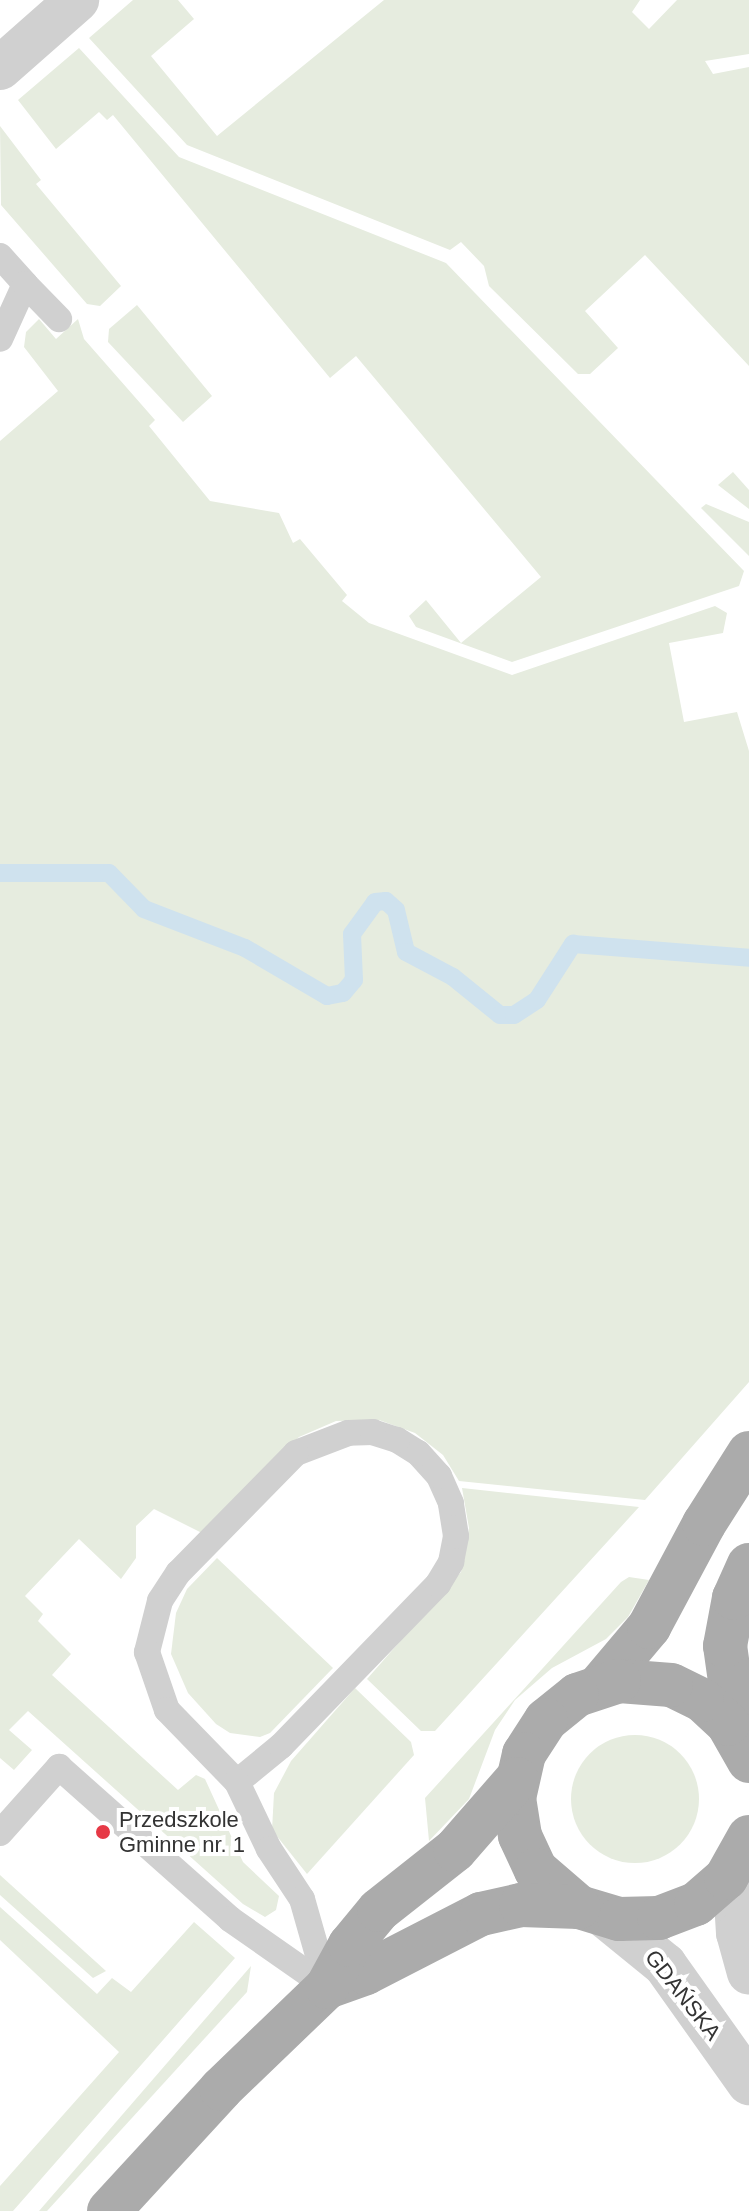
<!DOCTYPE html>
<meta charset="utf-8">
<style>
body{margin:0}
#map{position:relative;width:749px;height:2211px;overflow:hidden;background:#fff;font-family:Arial,sans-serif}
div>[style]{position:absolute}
.green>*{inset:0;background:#e6ecdf}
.round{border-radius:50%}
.stream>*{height:18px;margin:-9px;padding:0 9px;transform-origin:9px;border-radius:9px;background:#cfe2ee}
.service>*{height:26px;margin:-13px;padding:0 13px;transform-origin:13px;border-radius:13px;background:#d0d0d0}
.minor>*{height:44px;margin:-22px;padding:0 22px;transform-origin:22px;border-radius:22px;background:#d0d0d0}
.tertiary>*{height:44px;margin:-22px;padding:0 22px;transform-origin:22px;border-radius:22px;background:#d0d0d0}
.primary>*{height:44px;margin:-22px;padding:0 22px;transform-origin:22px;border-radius:22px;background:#ababab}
.dots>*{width:22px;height:22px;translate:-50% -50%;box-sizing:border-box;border:4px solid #fff;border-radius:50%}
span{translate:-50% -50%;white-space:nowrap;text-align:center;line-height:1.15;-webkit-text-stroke:8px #fff;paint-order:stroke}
.poi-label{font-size:22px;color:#333}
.left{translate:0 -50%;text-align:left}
.street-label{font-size:22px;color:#333}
</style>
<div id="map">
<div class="green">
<i style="clip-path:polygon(133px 0,178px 0,194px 19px,151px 56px,217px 136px,384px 0,640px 0,632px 12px,649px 29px,677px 0,749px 0,749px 54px,705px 61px,713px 74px,749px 67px,749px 366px,645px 255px,585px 311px,618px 348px,590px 374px,578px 374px,489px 286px,484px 266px,461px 242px,450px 250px,187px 145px,89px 38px)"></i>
<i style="clip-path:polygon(79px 48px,179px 157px,446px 263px,744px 571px,739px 586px,512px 662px,416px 627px,409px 616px,426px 600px,461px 643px,541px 577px,356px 356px,330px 378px,113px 115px,107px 120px,99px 112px,56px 149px,18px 100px)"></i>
<i style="clip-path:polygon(0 126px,41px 180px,36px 184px,121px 286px,100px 306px,87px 304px,1px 205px)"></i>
<i style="clip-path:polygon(137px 305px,212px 396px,183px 422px,108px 342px,109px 329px)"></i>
<i style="clip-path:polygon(39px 319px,56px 339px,78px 319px,84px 339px,155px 420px,149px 426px,210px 501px,279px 513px,293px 543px,300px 539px,347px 595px,342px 601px,369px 623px,512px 675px,715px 606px,727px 613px,723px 633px,669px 643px,684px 722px,737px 712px,749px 751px,749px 1382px,645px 1500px,459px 1481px,443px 1455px,415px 1433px,379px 1420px,336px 1421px,299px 1437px,204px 1534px,154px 1509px,136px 1526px,136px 1558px,121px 1579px,79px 1539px,25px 1596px,43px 1614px,38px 1621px,71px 1654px,52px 1675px,178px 1790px,196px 1775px,205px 1779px,243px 1862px,279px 1896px,276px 1910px,265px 1917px,243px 1904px,28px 1711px,9px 1730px,32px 1750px,14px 1770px,0 1758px,0 441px,58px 391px,24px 347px,26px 332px)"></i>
<i style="clip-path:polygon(733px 472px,749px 490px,749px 509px,718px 485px)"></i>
<i style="clip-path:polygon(706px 504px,749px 522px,749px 556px,701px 508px)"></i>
<i style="clip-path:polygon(462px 1488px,639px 1507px,435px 1731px,421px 1731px,367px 1679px,461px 1572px,469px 1528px)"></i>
<i style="clip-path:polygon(217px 1558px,333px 1668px,270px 1733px,260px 1737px,230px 1733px,216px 1724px,188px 1693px,171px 1654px,176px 1613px,187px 1589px)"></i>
<i style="clip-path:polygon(629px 1577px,649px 1580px,628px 1617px,606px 1639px,552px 1668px,515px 1700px,495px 1730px,469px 1799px,429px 1841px,425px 1798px,621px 1582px)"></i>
<i style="clip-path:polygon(355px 1688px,411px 1742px,414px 1755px,307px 1874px,272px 1830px,274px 1793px,291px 1761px)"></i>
<i class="round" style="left:571px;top:1735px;width:128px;height:128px"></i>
<i style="clip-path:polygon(0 1875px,106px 1971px,93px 1978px,0 1895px)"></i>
<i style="clip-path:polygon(0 1907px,97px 1994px,112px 1978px,131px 1992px,194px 1922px,235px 1958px,13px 2211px,0 2211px,0 2186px,119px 2052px,0 1940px)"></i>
<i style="clip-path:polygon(251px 1966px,247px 1992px,47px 2211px,39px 2211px)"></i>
</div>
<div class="stream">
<i style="left:0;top:873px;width:109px"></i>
<i style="left:109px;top:873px;width:50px;rotate:45.8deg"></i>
<i style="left:144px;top:909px;width:108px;rotate:21.1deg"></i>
<i style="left:245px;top:948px;width:95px;rotate:30.3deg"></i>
<i style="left:327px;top:996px;width:16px;rotate:-11deg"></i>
<i style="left:343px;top:993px;width:17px;rotate:-50deg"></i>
<i style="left:354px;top:980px;width:46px;rotate:-92.5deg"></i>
<i style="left:352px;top:934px;width:39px;rotate:-54deg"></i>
<i style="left:375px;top:902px;width:11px;rotate:-5deg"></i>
<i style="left:386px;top:901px;width:13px;rotate:42deg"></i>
<i style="left:396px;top:910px;width:43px;rotate:76.6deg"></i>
<i style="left:406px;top:952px;width:53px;rotate:28deg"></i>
<i style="left:453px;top:977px;width:60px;rotate:39deg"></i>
<i style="left:500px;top:1015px;width:14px"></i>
<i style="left:514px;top:1015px;width:27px;rotate:-33deg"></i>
<i style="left:537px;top:1000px;width:67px;rotate:-57.3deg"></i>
<i style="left:573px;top:944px;width:177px;rotate:4.5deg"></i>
</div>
<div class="service">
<i style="left:0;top:256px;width:38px;rotate:48deg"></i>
<i style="left:25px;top:284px;width:60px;rotate:114.4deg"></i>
<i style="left:25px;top:284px;width:49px;rotate:45.8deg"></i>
<i style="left:237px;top:1782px;width:57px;rotate:-39.3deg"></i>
<i style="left:281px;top:1746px;width:226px;rotate:-45.9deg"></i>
<i style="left:438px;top:1584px;width:26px;rotate:-59deg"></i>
<i style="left:451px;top:1562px;width:26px;rotate:-79deg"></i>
<i style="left:456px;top:1536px;width:33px;rotate:-99deg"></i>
<i style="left:451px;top:1503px;width:30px;rotate:-114deg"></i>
<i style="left:439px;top:1476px;width:31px;rotate:-132deg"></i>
<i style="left:418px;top:1453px;width:25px;rotate:-148deg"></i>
<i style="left:397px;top:1440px;width:25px;rotate:-162deg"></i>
<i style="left:373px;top:1432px;width:25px;rotate:178deg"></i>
<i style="left:348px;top:1433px;width:56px;rotate:159deg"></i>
<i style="left:296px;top:1453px;width:168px;rotate:134.5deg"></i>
<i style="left:178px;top:1573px;width:33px;rotate:123deg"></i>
<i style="left:160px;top:1601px;width:53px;rotate:104.3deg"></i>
<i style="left:147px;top:1652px;width:61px;rotate:71deg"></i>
<i style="left:167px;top:1710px;width:100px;rotate:45.8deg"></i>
<i style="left:237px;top:1782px;width:74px;rotate:64.5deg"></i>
<i style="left:269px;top:1849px;width:60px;rotate:56.6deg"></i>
<i style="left:302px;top:1899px;width:91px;rotate:74.1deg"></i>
<i style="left:0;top:1833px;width:89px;rotate:-48.2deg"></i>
<i style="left:59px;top:1767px;width:229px;rotate:41.6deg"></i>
<i style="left:230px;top:1919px;width:118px;rotate:35deg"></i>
</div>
<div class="minor">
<i style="left:0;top:68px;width:103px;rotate:-41.4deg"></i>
</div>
<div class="tertiary">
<i style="left:734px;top:1868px;width:65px;rotate:86.5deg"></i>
<i style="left:738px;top:1933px;width:41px;rotate:74.6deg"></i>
<i style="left:606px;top:1917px;width:76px;rotate:39.1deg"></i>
<i style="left:665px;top:1965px;width:145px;rotate:54.6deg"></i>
</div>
<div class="primary">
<i style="left:601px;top:1684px;width:75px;rotate:-49.9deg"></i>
<i style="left:649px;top:1627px;width:117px;rotate:-61.9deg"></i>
<i style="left:704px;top:1524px;width:84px;rotate:-57.6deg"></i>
<i style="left:738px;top:1738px;width:93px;rotate:-98deg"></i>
<i style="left:725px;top:1646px;width:49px;rotate:-79.4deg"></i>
<i style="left:734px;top:1598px;width:36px;rotate:-66deg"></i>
<i style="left:749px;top:1761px;width:43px;rotate:-119.6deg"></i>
<i style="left:728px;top:1724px;width:35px;rotate:-137deg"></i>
<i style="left:702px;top:1700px;width:34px;rotate:-154deg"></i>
<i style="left:671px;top:1685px;width:52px;rotate:-175.6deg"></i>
<i style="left:619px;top:1681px;width:44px;rotate:161.6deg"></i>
<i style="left:577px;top:1695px;width:40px;rotate:141deg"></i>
<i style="left:546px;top:1720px;width:40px;rotate:122.9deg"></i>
<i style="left:524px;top:1754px;width:45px;rotate:102.8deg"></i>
<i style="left:514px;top:1798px;width:38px;rotate:81deg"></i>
<i style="left:520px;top:1836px;width:38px;rotate:65deg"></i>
<i style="left:536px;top:1870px;width:57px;rotate:40.7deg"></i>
<i style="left:579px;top:1907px;width:42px;rotate:16.7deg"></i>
<i style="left:619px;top:1919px;width:40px;rotate:-1.4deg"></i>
<i style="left:659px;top:1918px;width:40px;rotate:-21deg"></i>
<i style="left:696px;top:1904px;width:40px;rotate:-41deg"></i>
<i style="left:726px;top:1878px;width:47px;rotate:-60.7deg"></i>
<i style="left:327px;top:1987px;width:41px;rotate:-19.7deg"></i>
<i style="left:366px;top:1973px;width:129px;rotate:-27.2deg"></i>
<i style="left:481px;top:1914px;width:41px;rotate:-12.7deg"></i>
<i style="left:521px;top:1905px;width:58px;rotate:2deg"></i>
<i style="left:109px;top:2211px;width:166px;rotate:-47.4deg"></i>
<i style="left:221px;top:2089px;width:147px;rotate:-43.9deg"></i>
<i style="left:327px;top:1987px;width:48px;rotate:-61.3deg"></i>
<i style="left:350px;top:1945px;width:45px;rotate:-50.4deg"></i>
<i style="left:379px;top:1910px;width:97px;rotate:-38.3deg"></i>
<i style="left:455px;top:1850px;width:94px;rotate:-48.9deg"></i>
</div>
<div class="dots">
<i style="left:103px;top:1832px;background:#e63946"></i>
</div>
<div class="poi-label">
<span class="left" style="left:119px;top:1832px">Przedszkole<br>Gminne nr. 1</span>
</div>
<div class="street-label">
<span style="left:683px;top:1995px;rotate:52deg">GDAŃSKA</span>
</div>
</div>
